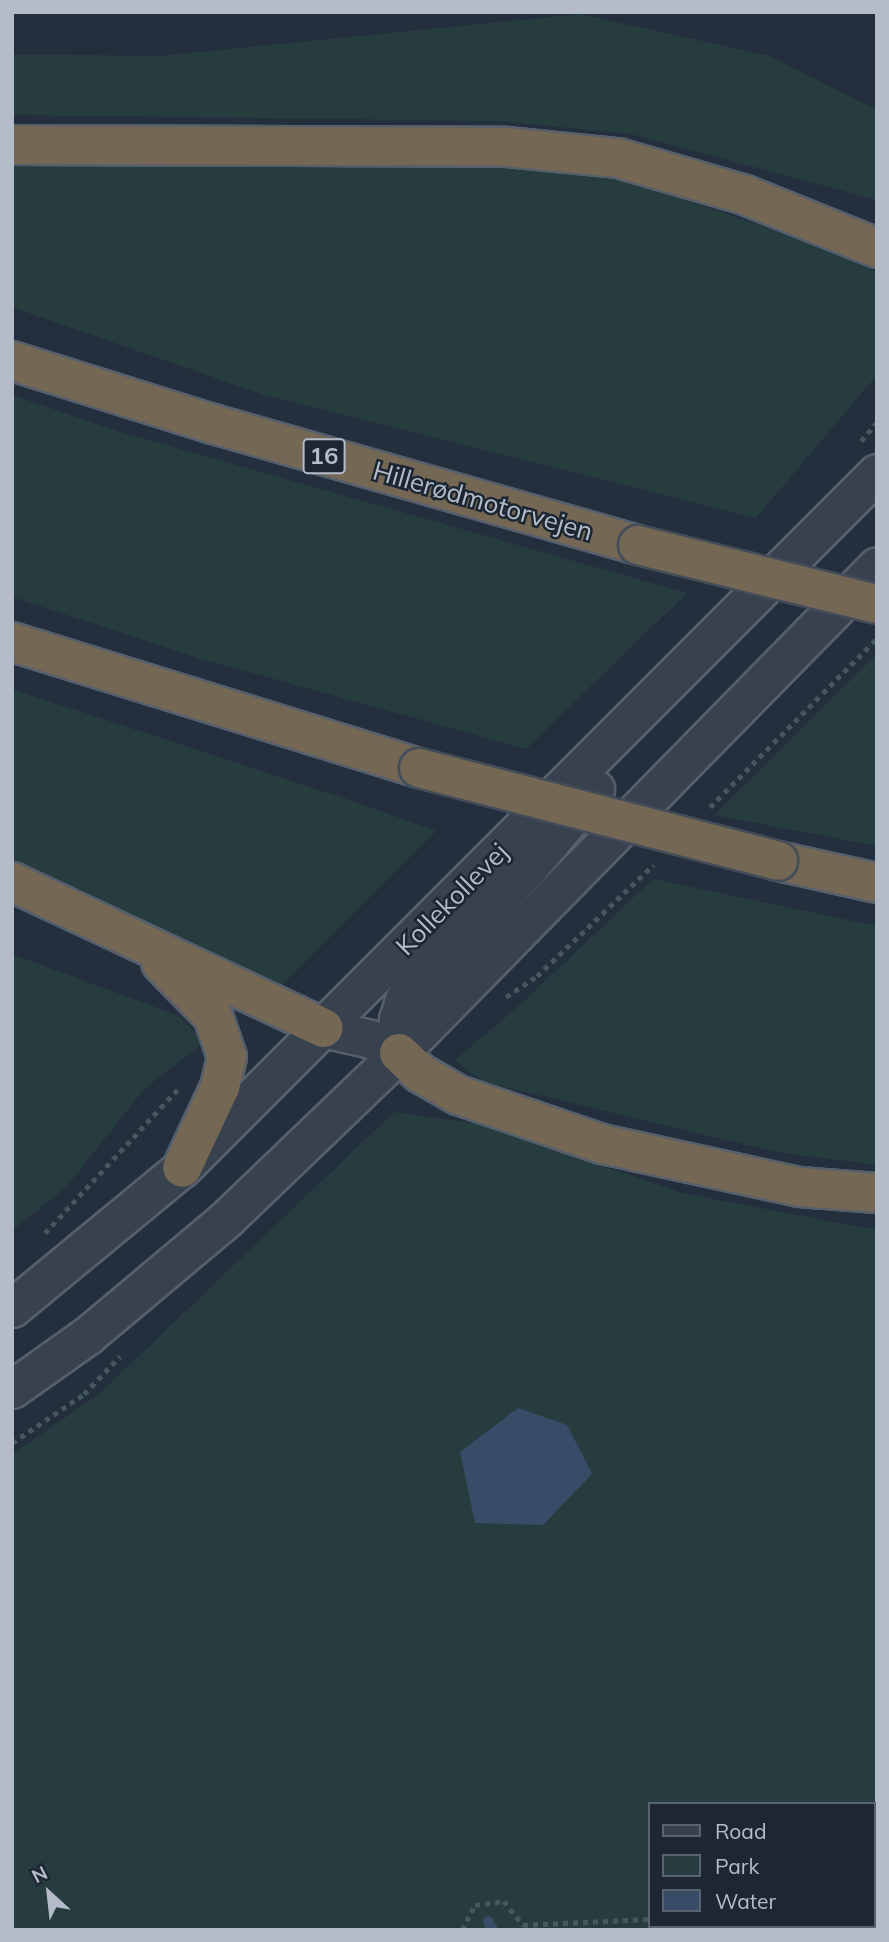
<!DOCTYPE html>
<meta charset="utf-8">
<style>
body{margin:0}
#map{position:relative;width:889px;height:1942px;overflow:hidden;background:#242f3e;font-family:Mulish,sans-serif}
div>[style]{position:absolute}
.green>*{inset:0;background:#263c3f}
.water>*{inset:0;background:#394c67}
.stream>*{height:10px;margin:-5px;padding:0 5px;transform-origin:5px;border-radius:5px;background:#394c67}
.path>*{height:4.5px;margin-top:-2.25px;transform-origin:0;background:repeating-linear-gradient(90deg,#44595c 0 5px,transparent 0 10px)}
.roads{filter:drop-shadow(2px 0 #565f6c) drop-shadow(-2px 0 #565f6c) drop-shadow(0 2px #565f6c) drop-shadow(0 -2px #565f6c)}
.tertiary>*{height:37px;margin:-18.5px;padding:0 18.5px;transform-origin:18.5px;border-radius:18.5px;background:#38414e}
.motorway>*{height:38px;margin:-19px;padding:0 19px;transform-origin:19px;border-radius:19px;background:#746855}
.bridges{filter:drop-shadow(2px 0 #434c59) drop-shadow(-2px 0 #434c59) drop-shadow(0 2px #434c59) drop-shadow(0 -2px #434c59)}
.motorway-bridge>*{height:38px;margin:-19px;padding:0 19px;transform-origin:19px;border-radius:19px;background:#746855}
span{translate:-50% -50%;white-space:nowrap;text-align:center;line-height:1.15;-webkit-text-stroke:5px #1d2633;paint-order:stroke}
.shield-label span{padding:2px 5px;background:#1d2633;border:2px solid;border-radius:5px;-webkit-text-stroke-width:0}
.shield-label{font-size:24px;color:#b4bcc9;font-weight:700}
.street-label{font-size:26px;color:#b4bcc9}
.frame{position:absolute;inset:0;border:14px solid #b4bcc9;pointer-events:none}
.legend{position:absolute;left:648px;top:1802px;width:228px;height:126px;box-sizing:border-box;background:#1d2633;border:2px solid #59626f;margin:0;padding:9px 12px;list-style:none;font-size:21px;color:#b4bcc9}
.legend li{display:flex;align-items:center;gap:14px;height:35px}
.legend b{width:35px;border:2px solid #59626f}
.north{position:absolute;left:14px;top:1858px;width:70px;height:70px;-webkit-text-stroke:5px #1d2633;paint-order:stroke;rotate:333deg;font-size:19px;font-weight:700;line-height:28px;text-align:center;color:#b4bcc9}
.north::after{content:'';display:block;margin:auto;width:24px;height:32px;background:#b4bcc9;clip-path:polygon(50% 0,100% 100%,50% 72%,0 100%)}
</style>
<div id="map">
<div class="green">
<i style="clip-path:polygon(580px 14px,770px 56px,877px 110px,877px 200px,631px 134px,499px 121px,12px 115px,12px 54px,159px 56px)"></i>
<i style="clip-path:polygon(12px 162px,483px 165px,629px 181px,835px 251px,877px 272px,877px 375px,756px 518px,261px 394px,12px 307px)"></i>
<i style="clip-path:polygon(12px 395px,124px 433px,687px 593px,526px 749px,198px 658px,12px 597px)"></i>
<i style="clip-path:polygon(877px 654px,877px 846px,714px 815px)"></i>
<i style="clip-path:polygon(12px 689px,347px 799px,436px 831px,280px 987px,12px 863px)"></i>
<i style="clip-path:polygon(653px 879px,877px 926px,877px 1165px,776px 1152px,484px 1082px,454px 1061px,520px 1005px)"></i>
<i style="clip-path:polygon(12px 954px,179px 1016px,205px 1042px,145px 1088px,67px 1186px,12px 1231px)"></i>
<i style="clip-path:polygon(evenodd,394px 1112px,479px 1124px,682px 1193px,877px 1230px,877px 1930px,12px 1930px,12px 1454px,98px 1395px,394px 1112px,649px 1804px,873px 1804px,873px 1926px,649px 1926px,649px 1804px)"></i>
</div>
<div class="water">
<i style="clip-path:polygon(518px 1408px,567px 1425px,592px 1474px,543px 1525px,475px 1523px,460px 1452px)"></i>
</div>
<div class="stream">
<i style="left:488px;top:1921px;width:10px;rotate:61deg"></i>
</div>
<div class="path">
<i style="left:861px;top:441px;width:25px;rotate:-50deg"></i>
<i style="left:710px;top:807px;width:236px;rotate:-45.3deg"></i>
<i style="left:506px;top:997px;width:37px;rotate:-34deg"></i>
<i style="left:537px;top:976px;width:161px;rotate:-43.7deg"></i>
<i style="left:45px;top:1233px;width:195px;rotate:-47.3deg"></i>
<i style="left:12px;top:1443px;width:87px;rotate:-34.2deg"></i>
<i style="left:84px;top:1394px;width:52px;rotate:-46.5deg"></i>
<i style="left:873px;top:1908px;width:4px"></i>
<i style="left:462px;top:1930px;width:28px;rotate:-63deg"></i>
<i style="left:475px;top:1905px;width:29px;rotate:-8deg"></i>
<i style="left:504px;top:1901px;width:31px;rotate:52deg"></i>
<i style="left:523px;top:1925px;width:126px;rotate:-2.7deg"></i>
</div>
<div class="roads">
<div class="tertiary">
<i style="left:323px;top:1028px;width:49px;rotate:12.9deg"></i>
<i style="left:371px;top:1039px;width:31px;rotate:27deg"></i>
<i style="left:399px;top:1053px;width:34px;rotate:-92deg"></i>
<i style="left:398px;top:1019px;width:22px;rotate:-72deg"></i>
<i style="left:405px;top:998px;width:182px;rotate:-46.6deg"></i>
<i style="left:530px;top:866px;width:101px;rotate:-49.8deg"></i>
<i style="left:12px;top:1308px;width:220px;rotate:-39.5deg"></i>
<i style="left:182px;top:1168px;width:983px;rotate:-45deg"></i>
<i style="left:12px;top:1389px;width:93px;rotate:-35.4deg"></i>
<i style="left:88px;top:1335px;width:180px;rotate:-40deg"></i>
<i style="left:226px;top:1219px;width:240px;rotate:-43.8deg"></i>
<i style="left:399px;top:1053px;width:682px;rotate:-45.53deg"></i>
</div>
<div class="motorway">
<i style="left:12px;top:145px;width:495px;rotate:0.2deg"></i>
<i style="left:507px;top:147px;width:112px;rotate:5.7deg"></i>
<i style="left:618px;top:158px;width:132px;rotate:16.2deg"></i>
<i style="left:745px;top:195px;width:142px;rotate:21.9deg"></i>
<i style="left:12px;top:361px;width:211px;rotate:17.4deg"></i>
<i style="left:213px;top:424px;width:442px;rotate:15.9deg"></i>
<i style="left:12px;top:642px;width:426px;rotate:17.2deg"></i>
<i style="left:778px;top:861px;width:101px;rotate:12.5deg"></i>
<i style="left:12px;top:882px;width:344px;rotate:25.1deg"></i>
<i style="left:161px;top:963px;width:74px;rotate:45.5deg"></i>
<i style="left:213px;top:1016px;width:43px;rotate:71.1deg"></i>
<i style="left:227px;top:1057px;width:31px;rotate:103deg"></i>
<i style="left:220px;top:1087px;width:89px;rotate:115.1deg"></i>
<i style="left:399px;top:1053px;width:29px;rotate:44deg"></i>
<i style="left:420px;top:1073px;width:44px;rotate:30.1deg"></i>
<i style="left:458px;top:1095px;width:152px;rotate:18.8deg"></i>
<i style="left:602px;top:1144px;width:202px;rotate:12.3deg"></i>
<i style="left:799px;top:1187px;width:78px;rotate:4.4deg"></i>
</div>
</div>
<div class="bridges">
<div class="motorway-bridge">
<i style="left:638px;top:545px;width:246px;rotate:13.9deg"></i>
<i style="left:419px;top:768px;width:371px;rotate:14.5deg"></i>
</div>
</div>
<div class="shield-label">
<span style="left:324px;top:456px">16</span>
</div>
<div class="street-label">
<span style="left:483px;top:501px;rotate:16deg">Hillerødmotorvejen</span>
<span style="left:452px;top:899px;rotate:-45deg">Kollekollevej</span>
</div>
<div class="frame"></div>
<ul class="legend">
<li><b style="height:9px;background:#38414e"></b>Road</li>
<li><b style="height:19px;background:#263c3f"></b>Park</li>
<li><b style="height:19px;background:#394c67"></b>Water</li>
</ul>
<div class="north">N</div>
</div>
